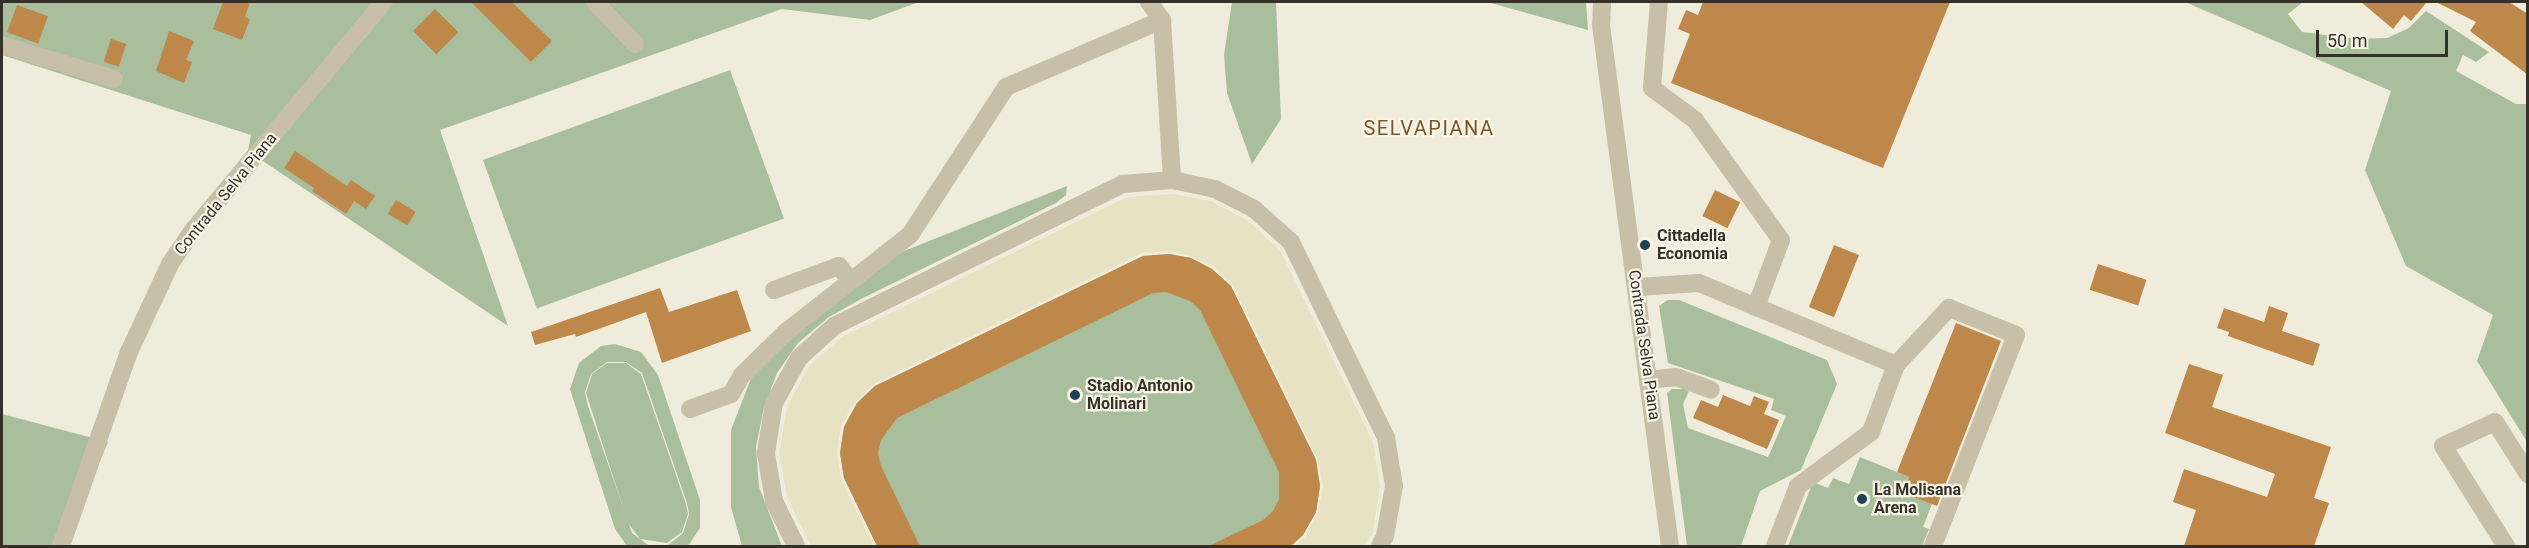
<!DOCTYPE html>
<style>
body{margin:0}
#map{position:relative;width:2529px;height:548px;overflow:hidden;background:#f0ecdb;font-family:Roboto,sans-serif}
div>[style]{position:absolute}
.green>*{inset:0;background:#a9be9c;transform-origin:0 0}
.plaza>*{inset:0;background:#e7e2c3}
.building>*{inset:0;background:#be884b;transform-origin:0 0}
.minor>*{height:18px;margin:-9px;padding:0 9px;transform-origin:9px;border-radius:9px;background:#c7bfa8}
.dots>*{width:16px;height:16px;translate:-50% -50%;box-sizing:border-box;border:3px solid #f8f5e7;border-radius:50%}
span{translate:-50% -50%;white-space:nowrap;text-align:center;line-height:1.15;-webkit-text-stroke:4.5px #f8f5e7;paint-order:stroke}
.street-label{font-size:16px;color:#353028}
.poi-label{font-size:16px;color:#353028;font-weight:700}
.left{translate:0 -50%;text-align:left}
.quarter-label{font-size:20px;color:#7f5526;letter-spacing:1.5px}
.frame{position:absolute;inset:0;border:3px solid #353028;pointer-events:none}
.scale{position:absolute;left:2316px;top:30px;width:132px;height:27px;box-sizing:border-box;border:3px solid #353028;border-top:0;padding-left:8px;font-size:18px;line-height:21px;white-space:nowrap;color:#353028;-webkit-text-stroke:4px #f8f5e7;paint-order:stroke}
</style>
<div id="map">
<div class="green">
<i style="clip-path:polygon(2px 2px,919px 2px,870px 20px,782px 9px,440px 130px,508px 326px,248px 151px,251px 135px,2px 55px)"></i>
<i style="clip-path:polygon(1232px 2px,1276px 2px,1281px 119px,1252px 164px,1227px 93px,1224px 55px)"></i>
<i style="clip-path:polygon(1487px 2px,1586px 2px,1588px 30px)"></i>
<i style="clip-path:polygon(2185px 2px,2303px 2px,2288px 14px,2302px 32px,2357px 39px,2387px 38px,2409px 28px,2426px 11px,2489px 52px,2476px 62px,2463px 55px,2456px 71px,2516px 104px,2527px 104px,2527px 442px,2477px 361px,2493px 315px,2406px 266px,2365px 170px,2391px 91px)"></i>
<i style="left:730px;top:70px;width:158px;height:263px;rotate:70deg"></i>
<i style="clip-path:polygon(1067px 186px,1066px 195px,1056px 203px,861px 299px,829px 317px,798px 343px,777px 373px,764px 407px,756px 447px,759px 487px,782px 546px,742px 546px,731px 507px,731px 430px,755px 368px,894px 255px)"></i>
<i style="clip-path:polygon(1169px 254px,1191px 258px,1212px 269px,1231px 286px,1316px 460px,1320px 486px,1316px 512px,1303px 535px,1291px 546px,877px 546px,844px 478px,840px 453px,844px 427px,857px 403px,875px 386px,1143px 256px)"></i>
<i style="clip-path:polygon(1668px 300px,1679px 300px,1827px 360px,1837px 384px,1801px 470px,1760px 491px,1741px 546px,1687px 546px,1667px 393px,1672px 389px,1690px 389px,1683px 404px,1688px 428px,1768px 457px,1786px 416px,1771px 410px,1774px 399px,1668px 363px,1659px 306px)"></i>
<i style="clip-path:polygon(evenodd,615px 344px,641px 352px,658px 375px,700px 500px,700px 528px,688px 546px,627px 546px,615px 529px,570px 389px,579px 363px,601px 346px,615px 344px,607px 362px,626px 362px,642px 373px,687px 503px,689px 514px,683px 533px,668px 545px,648px 545px,632px 533px,587px 403px,585px 392px,591px 374px,607px 362px)"></i>
<i style="clip-path:polygon(607px 363px,626px 363px,641px 374px,686px 504px,688px 514px,682px 532px,667px 543px,640px 539px,628px 523px,586px 393px,592px 374px)"></i>
<i style="clip-path:polygon(2px 414px,108px 442px,64px 546px,2px 546px)"></i>
<i style="clip-path:polygon(1860px 457px,1909px 477px,1904px 493px,1932px 504px,1923px 527px,1929px 529px,1922px 546px,1788px 546px,1813px 482px,1828px 488px,1833px 478px,1849px 484px)"></i>
</div>
<div class="plaza">
<i style="clip-path:polygon(1172px 194px,1211px 201px,1247px 220px,1280px 250px,1373px 442px,1380px 486px,1373px 532px,1364px 546px,1295px 546px,1305px 537px,1318px 513px,1323px 486px,1318px 460px,1233px 285px,1214px 267px,1192px 256px,1169px 251px,1142px 253px,874px 384px,855px 402px,841px 426px,837px 453px,841px 479px,874px 546px,811px 546px,787px 497px,779px 453px,787px 407px,809px 366px,842px 337px,1127px 197px)"></i>
</div>
<div class="building">
<i style="clip-path:polygon(223px 2px,250px 2px,245px 17px,250px 19px,242px 40px,213px 29px)"></i>
<i style="clip-path:polygon(471px 2px,512px 2px,552px 41px,531px 62px)"></i>
<i style="clip-path:polygon(1703px 2px,1950px 2px,1883px 168px,1671px 83px,1690px 34px,1678px 29px,1686px 10px,1698px 15px)"></i>
<i style="clip-path:polygon(2361px 2px,2427px 2px,2411px 21px,2404px 15px,2393px 29px)"></i>
<i style="clip-path:polygon(2436px 2px,2509px 2px,2528px 14px,2528px 75px,2470px 31px,2476px 22px)"></i>
<i style="left:17px;top:5px;width:33px;height:29px;rotate:20deg"></i>
<i style="left:435px;top:9px;width:33px;height:31px;rotate:45deg"></i>
<i style="clip-path:polygon(169px 31px,194px 41px,186px 60px,192px 62px,184px 83px,156px 71px)"></i>
<i style="left:111px;top:39px;width:16px;height:24px;rotate:18deg"></i>
<i style="clip-path:polygon(295px 151px,347px 186px,351px 180px,375px 196px,366px 209px,354px 201px,346px 214px,312px 191px,314px 188px,284px 168px)"></i>
<i style="left:1715px;top:190px;width:28px;height:29px;rotate:26deg"></i>
<i style="left:396px;top:200px;width:23px;height:16px;rotate:31deg"></i>
<i style="left:1834px;top:245px;width:27px;height:67px;rotate:22deg"></i>
<i style="clip-path:polygon(1169px 254px,1191px 258px,1212px 269px,1231px 286px,1316px 460px,1320px 486px,1316px 512px,1303px 535px,1291px 546px,1209px 546px,1263px 520px,1273px 511px,1279px 499px,1279px 472px,1200px 310px,1190px 301px,1166px 292px,1153px 293px,897px 418px,881px 440px,878px 453px,881px 466px,920px 546px,877px 546px,844px 478px,840px 453px,844px 427px,857px 403px,875px 386px,1143px 256px)"></i>
<i style="left:2098px;top:264px;width:51px;height:27px;rotate:18deg"></i>
<i style="clip-path:polygon(660px 288px,669px 312px,737px 290px,751px 331px,662px 363px,646px 312px,576px 337px,575px 334px,535px 345px,531px 332px)"></i>
<i style="clip-path:polygon(2269px 306px,2288px 313px,2282px 331px,2320px 344px,2313px 366px,2228px 336px,2229px 332px,2217px 328px,2224px 308px,2264px 322px)"></i>
<i style="clip-path:polygon(1956px 323px,2001px 341px,1937px 506px,1903px 493px,1909px 477px,1897px 472px)"></i>
<i style="clip-path:polygon(2189px 364px,2223px 375px,2212px 407px,2331px 447px,2314px 498px,2329px 503px,2314px 546px,2184px 546px,2196px 510px,2173px 502px,2184px 469px,2267px 497px,2275px 474px,2165px 433px)"></i>
<i style="clip-path:polygon(1723px 395px,1750px 406px,1754px 396px,1769px 402px,1764px 414px,1779px 420px,1767px 449px,1693px 418px,1701px 400px,1718px 407px)"></i>
</div>
<div class="minor">
<i style="left:595px;top:2px;width:58px;rotate:46.4deg"></i>
<i style="left:1149px;top:2px;width:22px;rotate:54deg"></i>
<i style="left:1162px;top:20px;width:160px;rotate:86.4deg"></i>
<i style="left:1602px;top:2px;width:23px;rotate:92deg"></i>
<i style="left:1601px;top:25px;width:526px;rotate:82.46deg"></i>
<i style="left:1659px;top:2px;width:86px;rotate:94.7deg"></i>
<i style="left:1652px;top:88px;width:54px;rotate:36.7deg"></i>
<i style="left:1695px;top:120px;width:148px;rotate:54.4deg"></i>
<i style="left:1781px;top:240px;width:72px;rotate:110.5deg"></i>
<i style="left:2px;top:45px;width:117px;rotate:16.9deg"></i>
<i style="left:1636px;top:287px;width:63px;rotate:-3.6deg"></i>
<i style="left:1699px;top:283px;width:213px;rotate:22.6deg"></i>
<i style="left:1896px;top:365px;width:72px;rotate:110.5deg"></i>
<i style="left:1871px;top:432px;width:91px;rotate:143.5deg"></i>
<i style="left:1798px;top:486px;width:64px;rotate:111deg"></i>
<i style="left:774px;top:290px;width:69px;rotate:-20.3deg"></i>
<i style="left:839px;top:266px;width:18px;rotate:52deg"></i>
<i style="left:1896px;top:365px;width:78px;rotate:-47.1deg"></i>
<i style="left:1949px;top:308px;width:72px;rotate:21.9deg"></i>
<i style="left:2016px;top:335px;width:227px;rotate:111.5deg"></i>
<i style="left:1648px;top:380px;width:28px;rotate:-6deg"></i>
<i style="left:1676px;top:377px;width:37px;rotate:20deg"></i>
<i style="left:690px;top:409px;width:44px;rotate:-20.1deg"></i>
<i style="left:731px;top:394px;width:22px;rotate:-60deg"></i>
<i style="left:742px;top:375px;width:63px;rotate:-44.4deg"></i>
<i style="left:787px;top:331px;width:156px;rotate:-38deg"></i>
<i style="left:910px;top:235px;width:176px;rotate:-57deg"></i>
<i style="left:1006px;top:87px;width:170px;rotate:-23.2deg"></i>
<i style="left:61px;top:546px;width:206px;rotate:-70.7deg"></i>
<i style="left:129px;top:352px;width:97px;rotate:-65deg"></i>
<i style="left:170px;top:264px;width:42px;rotate:-55.6deg"></i>
<i style="left:194px;top:229px;width:296px;rotate:-50.1deg"></i>
<i style="left:796px;top:546px;width:50px;rotate:-116.1deg"></i>
<i style="left:774px;top:501px;width:49px;rotate:-99.5deg"></i>
<i style="left:766px;top:453px;width:51px;rotate:-80.9deg"></i>
<i style="left:774px;top:403px;width:51px;rotate:-60.9deg"></i>
<i style="left:799px;top:358px;width:47px;rotate:-42.4deg"></i>
<i style="left:834px;top:326px;width:322px;rotate:-26.2deg"></i>
<i style="left:1123px;top:184px;width:49px;rotate:-4.7deg"></i>
<i style="left:1172px;top:180px;width:44px;rotate:11.8deg"></i>
<i style="left:1215px;top:189px;width:44px;rotate:27.1deg"></i>
<i style="left:1254px;top:209px;width:50px;rotate:41.7deg"></i>
<i style="left:1291px;top:242px;width:218px;rotate:64.1deg"></i>
<i style="left:1386px;top:438px;width:49px;rotate:80.5deg"></i>
<i style="left:1394px;top:486px;width:51px;rotate:100.2deg"></i>
<i style="left:1385px;top:536px;width:11px;rotate:117deg"></i>
<i style="left:2506px;top:546px;width:118px;rotate:-122.2deg"></i>
<i style="left:2443px;top:446px;width:57px;rotate:-24.8deg"></i>
<i style="left:2495px;top:422px;width:62px;rotate:57.6deg"></i>
</div>
<div class="dots">
<i style="left:1645px;top:245px;background:#204154"></i>
<i style="left:1075px;top:395px;background:#204154"></i>
<i style="left:1862px;top:499px;background:#204154"></i>
</div>
<div class="street-label">
<span style="left:226px;top:194px;rotate:-51deg">Contrada Selva Piana</span>
<span style="left:1644px;top:345px;rotate:82deg">Contrada Selva Piana</span>
</div>
<div class="poi-label">
<span class="left" style="left:1657px;top:245px">Cittadella<br>Economia</span>
<span class="left" style="left:1087px;top:395px">Stadio Antonio<br>Molinari</span>
<span class="left" style="left:1874px;top:499px">La Molisana<br>Arena</span>
</div>
<div class="quarter-label">
<span style="left:1429px;top:128px">SELVAPIANA</span>
</div>
<div class="frame"></div>
<div class="scale">50 m</div>
</div>
